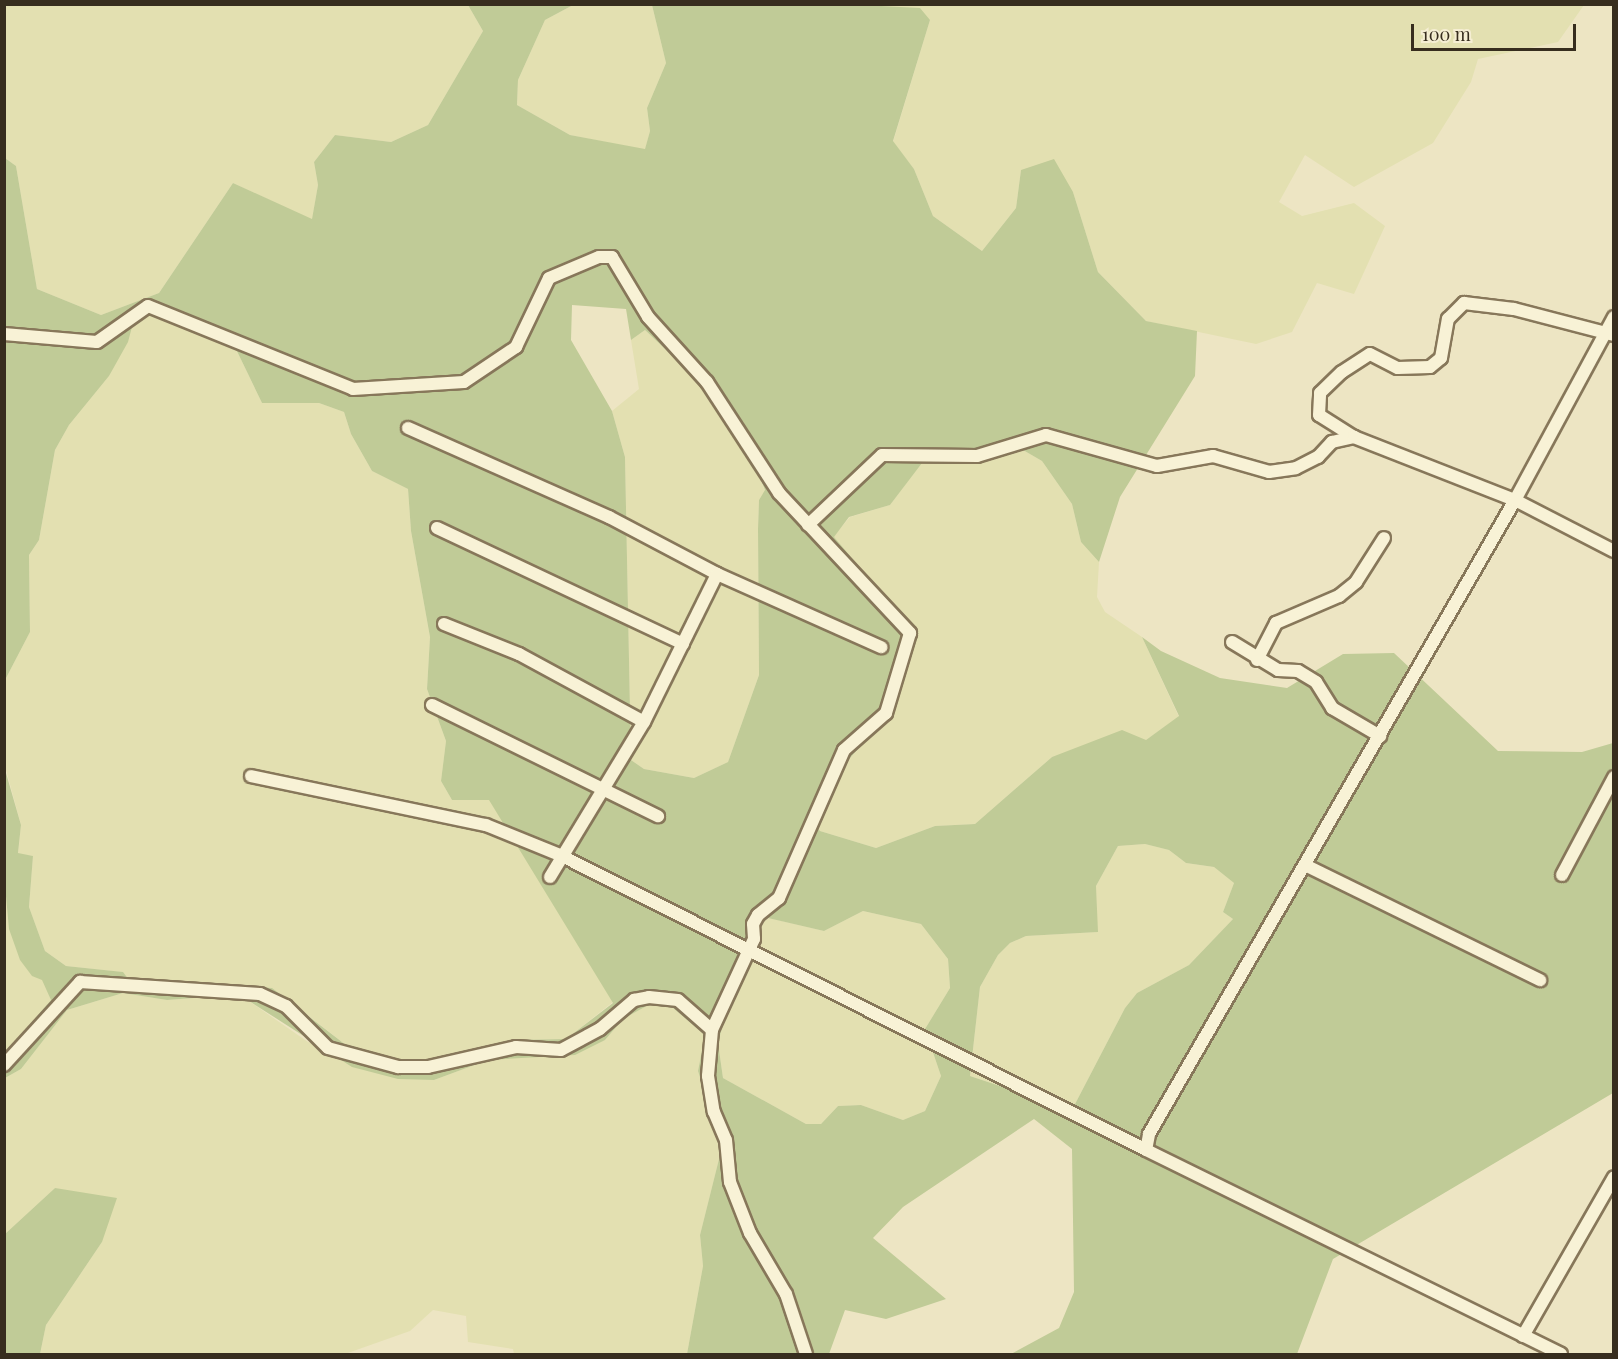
<!DOCTYPE html>
<style>
body{margin:0}
#map{position:relative;width:1618px;height:1359px;overflow:hidden;background:#ede5c3;font-family:"Playfair Display",serif}
div>[style]{position:absolute}
.farmland>*{inset:0;background:#e3e0b1}
.green>*{inset:0;background:#c0cb97}
.roads{filter:drop-shadow(2px 0 #87775a) drop-shadow(-2px 0 #87775a) drop-shadow(0 2px #87775a) drop-shadow(0 -2px #87775a)}
.minor>*{height:12px;margin:-6px;padding:0 6px;transform-origin:6px;border-radius:6px;background:#f8f2d6}
span{translate:-50% -50%;white-space:nowrap;text-align:center;line-height:1.15;-webkit-text-stroke:6px #f5eed3;paint-order:stroke}
.frame{position:absolute;inset:0;border:6px solid #372d1e;pointer-events:none}
.scale{position:absolute;left:1411px;top:24px;width:165px;height:27px;box-sizing:border-box;border:3px solid #372d1e;border-top:0;padding-left:8px;font-size:18px;line-height:21px;white-space:nowrap;color:#372d1e;-webkit-text-stroke:4px #f5eed3;paint-order:stroke}
</style>
<div id="map">
<div class="farmland">
<i style="clip-path:polygon(4px 5px,468px 5px,483px 31px,428px 125px,391px 142px,335px 135px,314px 162px,318px 185px,312px 220px,233px 183px,159px 293px,101px 315px,37px 289px,16px 166px,5px 158px)"></i>
<i style="clip-path:polygon(573px 5px,652px 5px,666px 63px,647px 108px,650px 131px,645px 150px,570px 135px,517px 105px,518px 80px,545px 20px)"></i>
<i style="clip-path:polygon(842px 5px,1584px 5px,1558px 42px,1478px 59px,1471px 82px,1433px 143px,1354px 187px,1305px 155px,1279px 202px,1302px 216px,1354px 203px,1385px 226px,1354px 294px,1317px 283px,1292px 332px,1256px 344px,1146px 321px,1098px 272px,1073px 192px,1021px 170px,1016px 208px,982px 251px,933px 216px,914px 169px,893px 142px,930px 20px)"></i>
<i style="clip-path:polygon(149px 315px,234px 345px,262px 403px,319px 403px,344px 412px,351px 434px,372px 471px,408px 489px,411px 531px,430px 637px,427px 689px,446px 741px,441px 781px,452px 800px,489px 799px,613px 1002px,566px 1039px,513px 1040px,427px 1064px,351px 1049px,305px 1013px,214px 983px,129px 980px,122px 972px,66px 966px,45px 951px,29px 907px,33px 856px,18px 854px,21px 825px,5px 766px,5px 680px,30px 632px,29px 555px,39px 540px,55px 450px,69px 425px,109px 376px,133px 323px)"></i>
<i style="clip-path:polygon(645px 330px,701px 383px,755px 465px,765px 491px,759px 500px,758px 529px,759px 675px,728px 762px,694px 778px,644px 769px,631px 760px,625px 457px,612px 411px,639px 389px,631px 340px)"></i>
<i style="clip-path:polygon(1023px 450px,1042px 461px,1072px 504px,1081px 542px,1099px 562px,1097px 597px,1105px 612px,1142px 637px,1179px 717px,1146px 740px,1052px 757px,975px 824px,935px 826px,876px 848px,820px 831px,817px 827px,845px 764px,880px 725px,889px 600px,855px 566px,833px 537px,850px 517px,890px 505px,921px 463px,980px 463px)"></i>
<i style="clip-path:polygon(1145px 844px,1169px 850px,1186px 863px,1214px 867px,1234px 883px,1223px 912px,1233px 919px,1189px 965px,1137px 993px,1125px 1008px,1074px 1106px,1063px 1107px,970px 1076px,980px 987px,998px 955px,1010px 943px,1026px 936px,1097px 932px,1096px 886px,1118px 846px)"></i>
<i style="clip-path:polygon(4px 874px,51px 1000px,19px 1037px,5px 1061px)"></i>
<i style="clip-path:polygon(863px 911px,921px 924px,948px 959px,950px 988px,925px 1029px,941px 1076px,925px 1111px,903px 1120px,861px 1105px,838px 1106px,821px 1124px,806px 1124px,723px 1078px,718px 1043px,731px 994px,760px 923px,769px 918px,824px 931px)"></i>
<i style="clip-path:polygon(123px 993px,167px 1000px,207px 997px,246px 999px,308px 1042px,434px 1080px,488px 1060px,605px 1040px,623px 1019px,652px 1003px,673px 1008px,705px 1035px,698px 1071px,722px 1147px,700px 1235px,703px 1266px,687px 1354px,514px 1354px,513px 1349px,468px 1342px,466px 1316px,433px 1310px,410px 1331px,345px 1354px,40px 1354px,46px 1325px,102px 1242px,55px 1188px,5px 1234px,5px 1078px,21px 1069px,67px 1010px)"></i>
</div>
<div class="green">
<i style="clip-path:polygon(evenodd,842px 4px,920px 8px,930px 20px,893px 141px,914px 169px,933px 216px,982px 251px,1016px 208px,1021px 170px,1054px 159px,1073px 192px,1098px 272px,1146px 321px,1197px 331px,1195px 376px,1120px 497px,1099px 562px,1081px 542px,1072px 504px,1042px 461px,1023px 450px,980px 463px,922px 463px,890px 505px,849px 517px,834px 537px,918px 636px,895px 706px,845px 764px,817px 827px,820px 831px,876px 848px,935px 826px,975px 824px,1052px 757px,1122px 730px,1146px 740px,1179px 716px,1142px 637px,1161px 651px,1220px 678px,1287px 688px,1343px 654px,1394px 653px,1498px 751px,1582px 752px,1613px 743px,1613px 1093px,1333px 1259px,1297px 1354px,1011px 1354px,1059px 1328px,1074px 1292px,1072px 1149px,1034px 1119px,903px 1207px,873px 1238px,946px 1299px,886px 1319px,845px 1310px,829px 1354px,687px 1354px,703px 1266px,700px 1235px,722px 1147px,698px 1071px,705px 1035px,673px 1008px,652px 1003px,623px 1019px,605px 1040px,575px 1055px,488px 1060px,434px 1080px,398px 1079px,352px 1067px,246px 999px,207px 997px,167px 1000px,123px 993px,67px 1010px,21px 1069px,5px 1078px,5px 1061px,19px 1037px,51px 1000px,42px 980px,32px 976px,20px 960px,9px 929px,4px 874px,4px 766px,21px 825px,18px 853px,33px 856px,29px 907px,45px 951px,66px 966px,123px 972px,129px 980px,272px 988px,351px 1049px,427px 1064px,513px 1040px,566px 1039px,613px 1003px,489px 800px,452px 800px,441px 781px,446px 741px,427px 689px,430px 637px,411px 531px,408px 489px,372px 471px,351px 434px,344px 412px,319px 403px,262px 403px,234px 345px,149px 315px,133px 323px,128px 342px,109px 376px,69px 425px,55px 450px,39px 540px,29px 555px,30px 632px,5px 680px,5px 158px,16px 166px,37px 289px,101px 315px,159px 293px,233px 183px,312px 219px,318px 185px,314px 162px,335px 135px,391px 142px,428px 125px,483px 31px,468px 5px,573px 5px,545px 20px,518px 80px,517px 105px,570px 135px,645px 149px,650px 131px,647px 108px,666px 63px,652px 5px,842px 4px,572px 305px,626px 309px,631px 340px,645px 330px,701px 383px,755px 465px,765px 490px,759px 500px,758px 529px,759px 675px,728px 762px,694px 778px,644px 769px,631px 760px,625px 457px,612px 411px,571px 340px,572px 305px,842px 4px,1145px 844px,1169px 850px,1186px 863px,1214px 867px,1234px 883px,1223px 912px,1233px 919px,1189px 965px,1137px 993px,1125px 1008px,1074px 1106px,1063px 1107px,970px 1076px,980px 987px,998px 955px,1010px 943px,1026px 936px,1098px 932px,1096px 886px,1118px 846px,1145px 844px,842px 4px,863px 911px,921px 924px,948px 959px,950px 988px,925px 1029px,941px 1076px,925px 1111px,903px 1120px,861px 1105px,838px 1106px,821px 1124px,806px 1124px,723px 1078px,718px 1043px,731px 995px,757px 948px,760px 923px,768px 918px,824px 931px,863px 911px)"></i>
<i style="clip-path:polygon(55px 1188px,117px 1198px,102px 1242px,46px 1325px,40px 1354px,5px 1354px,5px 1234px)"></i>
</div>
<div class="roads">
<div class="minor">
<i style="left:4px;top:334px;width:93px;rotate:4.9deg"></i>
<i style="left:97px;top:342px;width:62px;rotate:-35.2deg"></i>
<i style="left:148px;top:306px;width:221px;rotate:22deg"></i>
<i style="left:353px;top:389px;width:111px;rotate:-3.6deg"></i>
<i style="left:464px;top:382px;width:63px;rotate:-33.9deg"></i>
<i style="left:516px;top:347px;width:76px;rotate:-64.4deg"></i>
<i style="left:549px;top:278px;width:54px;rotate:-22.8deg"></i>
<i style="left:599px;top:257px;width:13px"></i>
<i style="left:612px;top:257px;width:70px;rotate:59deg"></i>
<i style="left:648px;top:317px;width:88px;rotate:47.8deg"></i>
<i style="left:707px;top:382px;width:132px;rotate:57deg"></i>
<i style="left:779px;top:493px;width:192px;rotate:46.9deg"></i>
<i style="left:910px;top:633px;width:84px;rotate:106.7deg"></i>
<i style="left:886px;top:713px;width:56px;rotate:138.6deg"></i>
<i style="left:844px;top:750px;width:162px;rotate:113.7deg"></i>
<i style="left:779px;top:898px;width:27px;rotate:141deg"></i>
<i style="left:758px;top:915px;width:10px;rotate:119deg"></i>
<i style="left:753px;top:924px;width:15px;rotate:86deg"></i>
<i style="left:754px;top:939px;width:100px;rotate:114.8deg"></i>
<i style="left:712px;top:1030px;width:46px;rotate:95deg"></i>
<i style="left:708px;top:1076px;width:36px;rotate:81deg"></i>
<i style="left:714px;top:1112px;width:30px;rotate:67deg"></i>
<i style="left:726px;top:1140px;width:42px;rotate:84.6deg"></i>
<i style="left:730px;top:1182px;width:55px;rotate:68.6deg"></i>
<i style="left:750px;top:1233px;width:71px;rotate:59.5deg"></i>
<i style="left:786px;top:1294px;width:63px;rotate:71.6deg"></i>
<i style="left:408px;top:428px;width:220px;rotate:23.9deg"></i>
<i style="left:609px;top:517px;width:122px;rotate:27.8deg"></i>
<i style="left:717px;top:574px;width:180px;rotate:24deg"></i>
<i style="left:1354px;top:437px;width:41px;rotate:-147.8deg"></i>
<i style="left:1319px;top:415px;width:22px;rotate:-87deg"></i>
<i style="left:1320px;top:393px;width:30px;rotate:-44deg"></i>
<i style="left:1342px;top:372px;width:33px;rotate:-33deg"></i>
<i style="left:1370px;top:354px;width:31px;rotate:27deg"></i>
<i style="left:1398px;top:368px;width:32px;rotate:-2deg"></i>
<i style="left:1430px;top:367px;width:14px;rotate:-39deg"></i>
<i style="left:1441px;top:358px;width:40px;rotate:-80deg"></i>
<i style="left:1448px;top:319px;width:23px;rotate:-45deg"></i>
<i style="left:1464px;top:303px;width:50px;rotate:6.8deg"></i>
<i style="left:1514px;top:309px;width:103px;rotate:14.6deg"></i>
<i style="left:808px;top:525px;width:102px;rotate:-43.4deg"></i>
<i style="left:882px;top:455px;width:95px;rotate:0.6deg"></i>
<i style="left:977px;top:456px;width:72px;rotate:-16.9deg"></i>
<i style="left:1046px;top:435px;width:115px;rotate:15.6deg"></i>
<i style="left:1157px;top:466px;width:57px;rotate:-10.1deg"></i>
<i style="left:1213px;top:456px;width:58px;rotate:15.9deg"></i>
<i style="left:1269px;top:472px;width:27px;rotate:-8deg"></i>
<i style="left:1296px;top:468px;width:25px;rotate:-27deg"></i>
<i style="left:1318px;top:457px;width:21px;rotate:-47deg"></i>
<i style="left:1332px;top:442px;width:23px;rotate:-13deg"></i>
<i style="left:1354px;top:437px;width:173px;rotate:21.4deg"></i>
<i style="left:1515px;top:500px;width:111px;rotate:27.3deg"></i>
<i style="left:437px;top:528px;width:272px;rotate:25.2deg"></i>
<i style="left:444px;top:624px;width:81px;rotate:21.8deg"></i>
<i style="left:519px;top:654px;width:142px;rotate:28.5deg"></i>
<i style="left:1232px;top:642px;width:54px;rotate:31.3deg"></i>
<i style="left:1278px;top:670px;width:20px;rotate:3deg"></i>
<i style="left:1298px;top:671px;width:21px;rotate:31deg"></i>
<i style="left:1316px;top:682px;width:31px;rotate:58deg"></i>
<i style="left:1332px;top:708px;width:56px;rotate:30.3deg"></i>
<i style="left:1257px;top:660px;width:42px;rotate:-62.8deg"></i>
<i style="left:1276px;top:623px;width:69px;rotate:-23.2deg"></i>
<i style="left:1339px;top:596px;width:22px;rotate:-39deg"></i>
<i style="left:1356px;top:582px;width:52px;rotate:-57.5deg"></i>
<i style="left:432px;top:705px;width:252px;rotate:26.2deg"></i>
<i style="left:251px;top:776px;width:240px;rotate:11.8deg"></i>
<i style="left:486px;top:825px;width:80px;rotate:22.1deg"></i>
<i style="left:560px;top:855px;width:656px;rotate:26.72deg"></i>
<i style="left:1305px;top:865px;width:262px;rotate:26.1deg"></i>
<i style="left:1562px;top:875px;width:111px;rotate:-62deg"></i>
<i style="left:550px;top:877px;width:181px;rotate:-58.8deg"></i>
<i style="left:644px;top:722px;width:165px;rotate:-63.7deg"></i>
<i style="left:4px;top:1065px;width:113px;rotate:-47.5deg"></i>
<i style="left:80px;top:982px;width:180px;rotate:3.8deg"></i>
<i style="left:260px;top:994px;width:29px;rotate:25deg"></i>
<i style="left:286px;top:1006px;width:59px;rotate:45deg"></i>
<i style="left:328px;top:1048px;width:73px;rotate:15.2deg"></i>
<i style="left:398px;top:1067px;width:30px"></i>
<i style="left:428px;top:1067px;width:90px;rotate:-12.8deg"></i>
<i style="left:516px;top:1047px;width:45px;rotate:3.8deg"></i>
<i style="left:561px;top:1050px;width:44px;rotate:-28.3deg"></i>
<i style="left:600px;top:1029px;width:45px;rotate:-40.5deg"></i>
<i style="left:634px;top:1000px;width:15px;rotate:-11deg"></i>
<i style="left:649px;top:997px;width:29px;rotate:6deg"></i>
<i style="left:678px;top:1000px;width:45px;rotate:41.4deg"></i>
<i style="left:1523px;top:1336px;width:183px;rotate:-60.2deg"></i>
<i style="left:1561px;top:1354px;width:462px;rotate:-153.8deg"></i>
<i style="left:1146px;top:1150px;width:16px;rotate:-79deg"></i>
<i style="left:1149px;top:1134px;width:732px;rotate:-60deg"></i>
<i style="left:1515px;top:500px;width:208px;rotate:-61.6deg"></i>
</div>
</div>
<div class="frame"></div>
<div class="scale">100 m</div>
</div>
